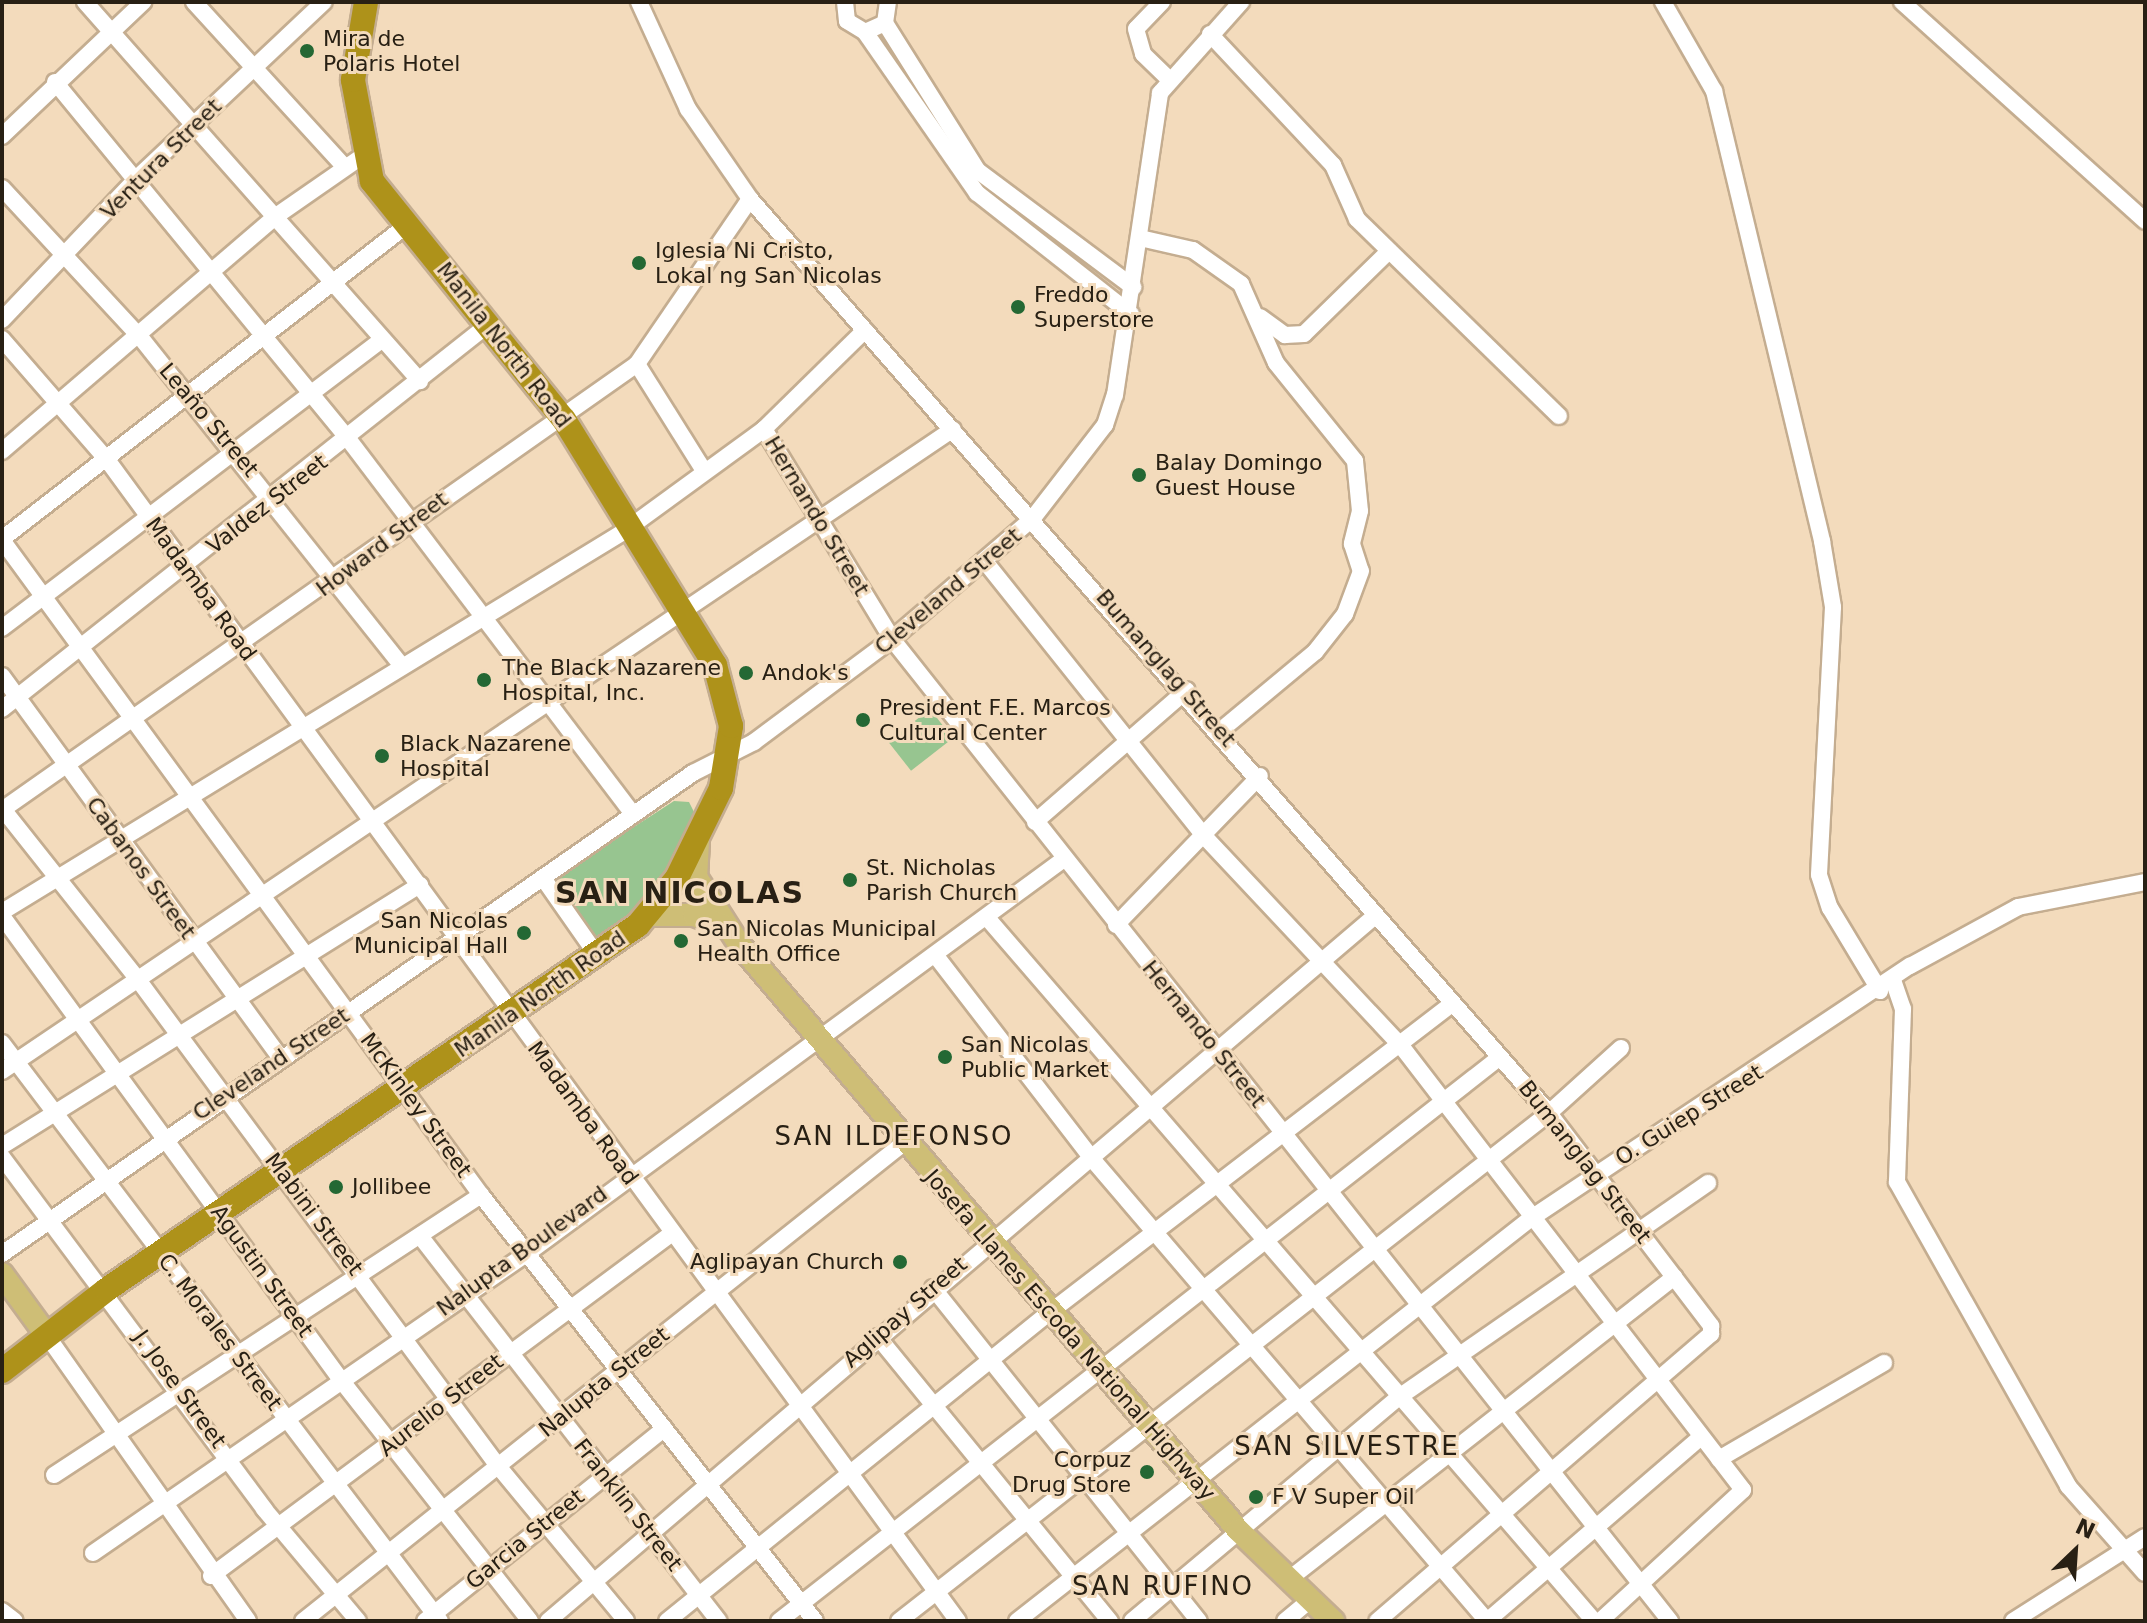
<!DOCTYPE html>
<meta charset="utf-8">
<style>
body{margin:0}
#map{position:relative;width:2147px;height:1623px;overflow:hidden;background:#f3dbbc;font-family:"DejaVu Sans",sans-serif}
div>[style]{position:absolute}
.green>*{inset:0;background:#97c590;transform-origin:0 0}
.roads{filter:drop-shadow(2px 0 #c4ad90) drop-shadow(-2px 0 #c4ad90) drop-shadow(0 2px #c4ad90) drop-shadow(0 -2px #c4ad90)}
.minor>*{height:16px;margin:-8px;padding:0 8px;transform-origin:8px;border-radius:8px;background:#fff}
.major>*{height:22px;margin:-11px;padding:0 11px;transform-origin:11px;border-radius:11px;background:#cebe76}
.highway>*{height:24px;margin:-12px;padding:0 12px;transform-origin:12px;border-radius:12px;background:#ae921a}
.dots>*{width:22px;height:22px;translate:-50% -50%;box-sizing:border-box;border:4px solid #f3dbbc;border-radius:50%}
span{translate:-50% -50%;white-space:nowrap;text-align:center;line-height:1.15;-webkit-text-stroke:6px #f3dbbc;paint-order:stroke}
.poi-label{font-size:22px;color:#282014}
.left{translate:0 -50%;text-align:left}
.right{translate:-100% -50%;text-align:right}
.street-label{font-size:22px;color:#282014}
.quarter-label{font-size:26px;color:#282014;letter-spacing:2px}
.district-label{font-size:30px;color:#282014;font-weight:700;letter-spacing:2px}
.frame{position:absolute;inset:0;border:4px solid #282014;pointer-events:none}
.north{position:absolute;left:2035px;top:1511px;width:80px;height:80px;-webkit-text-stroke:6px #f3dbbc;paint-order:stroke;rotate:25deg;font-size:22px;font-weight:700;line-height:32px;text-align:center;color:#282014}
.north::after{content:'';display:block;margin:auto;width:28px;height:36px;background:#282014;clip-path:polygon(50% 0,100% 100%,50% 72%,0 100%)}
</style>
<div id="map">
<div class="green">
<i style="left:930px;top:709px;width:37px;height:53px;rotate:52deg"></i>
<i style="clip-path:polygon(674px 801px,689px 802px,696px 816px,673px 859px,636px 916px,596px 946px,552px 880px)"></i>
</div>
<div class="roads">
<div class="minor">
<i style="left:85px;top:2px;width:506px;rotate:48.53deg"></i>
<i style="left:194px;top:2px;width:222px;rotate:47.6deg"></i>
<i style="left:639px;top:2px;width:118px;rotate:65.4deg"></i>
<i style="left:688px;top:109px;width:109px;rotate:55.4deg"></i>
<i style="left:750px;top:199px;width:1214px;rotate:48.84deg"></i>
<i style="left:1549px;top:1113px;width:268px;rotate:52.7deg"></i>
<i style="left:1711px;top:1326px;width:8px;rotate:90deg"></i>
<i style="left:1711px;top:1334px;width:440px;rotate:139.3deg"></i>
<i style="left:845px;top:2px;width:19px;rotate:84deg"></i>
<i style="left:847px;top:21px;width:21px;rotate:31deg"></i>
<i style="left:865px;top:32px;width:22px;rotate:-24deg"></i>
<i style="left:885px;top:23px;width:21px;rotate:-82deg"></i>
<i style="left:1162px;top:2px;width:37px;rotate:134deg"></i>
<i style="left:1136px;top:29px;width:26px;rotate:74deg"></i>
<i style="left:1143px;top:54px;width:33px;rotate:44deg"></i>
<i style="left:1663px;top:2px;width:103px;rotate:60.2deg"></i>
<i style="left:1714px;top:91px;width:463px;rotate:76.5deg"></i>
<i style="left:1822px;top:541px;width:67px;rotate:80.5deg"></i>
<i style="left:1833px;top:607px;width:268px;rotate:93deg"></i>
<i style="left:1819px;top:875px;width:35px;rotate:72deg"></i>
<i style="left:1830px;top:908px;width:97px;rotate:58.9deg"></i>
<i style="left:1902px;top:2px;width:327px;rotate:42deg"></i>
<i style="left:885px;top:23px;width:175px;rotate:57.9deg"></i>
<i style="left:978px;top:171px;width:194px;rotate:36.8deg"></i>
<i style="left:865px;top:32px;width:196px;rotate:55.2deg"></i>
<i style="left:977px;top:193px;width:196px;rotate:38.2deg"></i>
<i style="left:1210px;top:34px;width:180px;rotate:46.8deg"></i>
<i style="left:1333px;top:165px;width:59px;rotate:66deg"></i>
<i style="left:1357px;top:219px;width:282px;rotate:44.3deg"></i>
<i style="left:55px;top:82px;width:463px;rotate:50.6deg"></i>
<i style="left:349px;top:440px;width:470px;rotate:52.8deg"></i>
<i style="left:2px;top:136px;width:195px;rotate:-43.5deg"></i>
<i style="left:2px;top:188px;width:205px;rotate:47.2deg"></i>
<i style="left:141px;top:338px;width:418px;rotate:51.5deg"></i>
<i style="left:1140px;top:238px;width:54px;rotate:12.8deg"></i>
<i style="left:1193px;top:250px;width:59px;rotate:35.3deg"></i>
<i style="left:1241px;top:284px;width:86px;rotate:66.1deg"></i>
<i style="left:1276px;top:363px;width:126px;rotate:51.1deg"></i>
<i style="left:1355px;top:461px;width:50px;rotate:84.3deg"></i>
<i style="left:1360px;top:511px;width:34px;rotate:104deg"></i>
<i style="left:1352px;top:544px;width:28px;rotate:72deg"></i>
<i style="left:1361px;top:571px;width:46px;rotate:110.4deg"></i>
<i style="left:1345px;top:614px;width:48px;rotate:128.3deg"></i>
<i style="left:1315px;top:652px;width:122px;rotate:140.3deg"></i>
<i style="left:1260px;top:317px;width:31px;rotate:36deg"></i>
<i style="left:1285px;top:335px;width:19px;rotate:-3deg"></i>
<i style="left:1304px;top:334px;width:119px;rotate:-44.3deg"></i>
<i style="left:2px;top:320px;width:197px;rotate:-46.4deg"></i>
<i style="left:138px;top:177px;width:255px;rotate:-43.3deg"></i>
<i style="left:2px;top:339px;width:162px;rotate:49deg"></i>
<i style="left:108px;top:461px;width:1438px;rotate:53.77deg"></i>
<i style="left:637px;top:364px;width:126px;rotate:57.9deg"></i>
<i style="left:764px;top:429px;width:246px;rotate:58.6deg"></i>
<i style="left:892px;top:639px;width:1253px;rotate:51.61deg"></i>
<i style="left:2px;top:451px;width:361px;rotate:-40.6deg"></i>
<i style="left:276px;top:216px;width:107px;rotate:-34.7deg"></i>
<i style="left:2px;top:539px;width:512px;rotate:-37.79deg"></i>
<i style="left:2px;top:540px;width:811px;rotate:53.82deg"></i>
<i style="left:481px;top:1195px;width:541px;rotate:51.9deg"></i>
<i style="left:987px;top:564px;width:349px;rotate:51.4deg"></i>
<i style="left:1205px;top:837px;width:288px;rotate:46.8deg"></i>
<i style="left:1402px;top:1047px;width:559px;rotate:52.41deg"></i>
<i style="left:1743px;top:1490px;width:194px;rotate:137.5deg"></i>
<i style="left:2px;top:628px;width:477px;rotate:-37.2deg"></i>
<i style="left:2px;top:676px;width:474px;rotate:53.9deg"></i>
<i style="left:2px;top:709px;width:622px;rotate:-38.34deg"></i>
<i style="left:2px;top:808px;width:216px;rotate:51.6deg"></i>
<i style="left:136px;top:977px;width:608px;rotate:53.49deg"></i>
<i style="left:498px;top:1466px;width:201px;rotate:50.4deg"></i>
<i style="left:2px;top:810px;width:776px;rotate:-35.08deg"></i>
<i style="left:637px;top:364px;width:200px;rotate:-55.6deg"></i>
<i style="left:1035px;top:822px;width:201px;rotate:-41deg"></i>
<i style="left:543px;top:878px;width:94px;rotate:55deg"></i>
<i style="left:2px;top:912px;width:728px;rotate:-31.46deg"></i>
<i style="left:623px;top:532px;width:175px;rotate:-36.1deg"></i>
<i style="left:764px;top:429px;width:141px;rotate:-44.4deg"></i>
<i style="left:2px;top:916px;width:575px;rotate:53.85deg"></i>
<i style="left:341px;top:1380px;width:306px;rotate:51.9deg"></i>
<i style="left:989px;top:920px;width:926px;rotate:49.2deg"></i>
<i style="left:1116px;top:925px;width:207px;rotate:-46deg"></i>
<i style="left:936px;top:956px;width:257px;rotate:52.4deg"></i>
<i style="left:1093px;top:1160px;width:606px;rotate:49.48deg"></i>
<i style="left:1893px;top:980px;width:31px;rotate:71deg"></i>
<i style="left:1903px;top:1009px;width:173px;rotate:92deg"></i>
<i style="left:1897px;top:1182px;width:349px;rotate:60.6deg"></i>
<i style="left:2068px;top:1486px;width:116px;rotate:48.5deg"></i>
<i style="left:2px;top:1043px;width:725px;rotate:52.85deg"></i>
<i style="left:2px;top:1071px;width:1147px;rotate:-34.02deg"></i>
<i style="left:2px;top:1146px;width:493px;rotate:-32deg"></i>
<i style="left:2px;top:1157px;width:439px;rotate:53.3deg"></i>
<i style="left:264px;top:1509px;width:146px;rotate:50deg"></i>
<i style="left:420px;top:1236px;width:487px;rotate:52.2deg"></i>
<i style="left:2px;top:1254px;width:842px;rotate:-34.84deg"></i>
<i style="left:693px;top:773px;width:68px;rotate:-26.9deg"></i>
<i style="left:754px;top:742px;width:172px;rotate:-36.7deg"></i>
<i style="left:892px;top:639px;width:186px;rotate:-40.6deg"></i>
<i style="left:1033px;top:518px;width:118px;rotate:-52.3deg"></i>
<i style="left:1105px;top:425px;width:32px;rotate:-72deg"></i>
<i style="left:1115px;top:395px;width:305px;rotate:-81.5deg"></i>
<i style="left:1160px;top:93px;width:122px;rotate:-48.3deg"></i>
<i style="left:933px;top:1288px;width:426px;rotate:51.4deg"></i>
<i style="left:45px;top:1333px;width:352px;rotate:54.8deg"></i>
<i style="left:878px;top:1337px;width:367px;rotate:50.8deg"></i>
<i style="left:1719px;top:1459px;width:191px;rotate:-30.2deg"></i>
<i style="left:54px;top:1475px;width:511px;rotate:-33.25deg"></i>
<i style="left:93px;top:1553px;width:530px;rotate:-34.62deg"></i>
<i style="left:529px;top:1252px;width:664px;rotate:-36.3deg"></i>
<i style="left:211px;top:1576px;width:573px;rotate:-36.63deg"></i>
<i style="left:1288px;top:1580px;width:491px;rotate:-38.1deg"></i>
<i style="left:2px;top:1611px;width:16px;rotate:38deg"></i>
<i style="left:303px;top:1621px;width:769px;rotate:-38.51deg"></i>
<i style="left:425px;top:1621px;width:307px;rotate:-38.8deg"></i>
<i style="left:548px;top:1621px;width:1088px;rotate:-40.45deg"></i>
<i style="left:667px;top:1621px;width:486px;rotate:-38.9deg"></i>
<i style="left:1045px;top:1316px;width:514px;rotate:-37.49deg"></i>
<i style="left:779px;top:1621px;width:915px;rotate:-38.03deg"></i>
<i style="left:899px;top:1621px;width:825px;rotate:-38.01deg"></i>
<i style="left:1549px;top:1113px;width:97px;rotate:-42.1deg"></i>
<i style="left:1017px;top:1621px;width:652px;rotate:-38.08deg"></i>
<i style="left:1530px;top:1219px;width:457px;rotate:-33.7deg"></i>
<i style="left:1910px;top:966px;width:123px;rotate:-28.6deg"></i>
<i style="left:2018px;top:907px;width:129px;rotate:-11.1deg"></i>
<i style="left:1132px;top:1621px;width:349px;rotate:-40deg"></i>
<i style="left:1399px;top:1397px;width:376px;rotate:-34.7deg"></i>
<i style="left:1285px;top:1621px;width:33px;rotate:-40deg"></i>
<i style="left:1487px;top:1621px;width:282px;rotate:-40.7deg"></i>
<i style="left:2013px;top:1621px;width:156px;rotate:-32.5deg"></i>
</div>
<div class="major">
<i style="left:698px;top:841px;width:36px;rotate:93deg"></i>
<i style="left:696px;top:877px;width:80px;rotate:57.3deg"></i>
<i style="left:739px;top:944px;width:770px;rotate:49.58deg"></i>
<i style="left:1238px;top:1530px;width:132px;rotate:43.8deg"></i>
<i style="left:648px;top:915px;width:46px"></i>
<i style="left:694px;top:915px;width:33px;rotate:21deg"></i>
<i style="left:2px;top:1274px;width:73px;rotate:53.9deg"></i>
</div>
<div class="highway">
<i style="left:2px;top:1371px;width:132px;rotate:-37.9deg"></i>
<i style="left:106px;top:1290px;width:645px;rotate:-34.45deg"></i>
<i style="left:638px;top:925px;width:61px;rotate:-50.3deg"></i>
<i style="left:677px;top:878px;width:100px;rotate:-63.9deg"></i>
<i style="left:721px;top:788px;width:63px;rotate:-80.8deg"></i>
<i style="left:731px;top:726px;width:63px;rotate:-104.7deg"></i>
<i style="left:715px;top:665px;width:288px;rotate:-121.6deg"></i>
<i style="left:564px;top:420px;width:307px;rotate:-128.8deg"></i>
<i style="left:372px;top:181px;width:103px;rotate:-100.7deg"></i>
<i style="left:353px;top:80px;width:79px;rotate:-80.5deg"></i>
</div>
</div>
<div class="dots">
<i style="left:307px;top:51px;background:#246834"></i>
<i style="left:639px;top:263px;background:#246834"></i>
<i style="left:1018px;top:307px;background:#246834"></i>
<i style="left:1139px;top:475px;background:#246834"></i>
<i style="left:746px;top:673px;background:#246834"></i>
<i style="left:484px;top:680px;background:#246834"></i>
<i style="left:863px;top:720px;background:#246834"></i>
<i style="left:382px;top:756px;background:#246834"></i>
<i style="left:850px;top:880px;background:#246834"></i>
<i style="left:524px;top:933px;background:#246834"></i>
<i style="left:681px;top:941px;background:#246834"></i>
<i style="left:945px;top:1057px;background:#246834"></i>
<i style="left:336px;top:1187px;background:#246834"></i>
<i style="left:900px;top:1262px;background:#246834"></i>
<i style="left:1147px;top:1472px;background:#246834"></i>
<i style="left:1256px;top:1497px;background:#246834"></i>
</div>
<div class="poi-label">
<span class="left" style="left:323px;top:51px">Mira de<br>Polaris Hotel</span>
<span class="left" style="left:655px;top:263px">Iglesia Ni Cristo,<br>Lokal ng San Nicolas</span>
<span class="left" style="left:1034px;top:307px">Freddo<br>Superstore</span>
<span class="left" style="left:1155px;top:475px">Balay Domingo<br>Guest House</span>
<span class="left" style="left:502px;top:680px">The Black Nazarene<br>Hospital, Inc.</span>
<span class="left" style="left:762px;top:673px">Andok's</span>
<span class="left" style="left:879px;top:720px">President F.E. Marcos<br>Cultural Center</span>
<span class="left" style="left:400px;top:756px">Black Nazarene<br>Hospital</span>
<span class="left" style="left:866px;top:880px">St. Nicholas<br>Parish Church</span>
<span class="right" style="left:508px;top:933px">San Nicolas<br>Municipal Hall</span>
<span class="left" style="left:697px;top:941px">San Nicolas Municipal<br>Health Office</span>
<span class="left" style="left:961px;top:1057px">San Nicolas<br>Public Market</span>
<span class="left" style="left:352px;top:1187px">Jollibee</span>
<span class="right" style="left:884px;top:1262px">Aglipayan Church</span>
<span class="right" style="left:1131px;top:1472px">Corpuz<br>Drug Store</span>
<span class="left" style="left:1272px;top:1497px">F V Super Oil</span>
</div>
<div class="street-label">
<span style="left:161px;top:159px;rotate:-45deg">Ventura Street</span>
<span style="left:504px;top:345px;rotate:52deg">Manila North Road</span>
<span style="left:209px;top:420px;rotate:50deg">Leaño Street</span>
<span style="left:267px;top:504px;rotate:-38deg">Valdez Street</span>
<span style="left:817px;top:516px;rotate:59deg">Hernando Street</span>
<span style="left:382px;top:544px;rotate:-37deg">Howard Street</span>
<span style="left:201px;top:589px;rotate:54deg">Madamba Road</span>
<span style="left:948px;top:591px;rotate:-40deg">Cleveland Street</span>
<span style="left:1166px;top:668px;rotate:49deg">Bumanglag Street</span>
<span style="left:141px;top:868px;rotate:54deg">Cabanos Street</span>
<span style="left:540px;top:994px;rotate:-35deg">Manila North Road</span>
<span style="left:1204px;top:1034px;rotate:51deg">Hernando Street</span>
<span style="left:271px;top:1064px;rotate:-34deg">Cleveland Street</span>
<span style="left:416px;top:1105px;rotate:54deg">McKinley Street</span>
<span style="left:583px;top:1113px;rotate:54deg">Madamba Road</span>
<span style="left:1689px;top:1115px;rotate:-32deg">O. Guiep Street</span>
<span style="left:1585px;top:1162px;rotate:52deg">Bumanglag Street</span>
<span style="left:314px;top:1214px;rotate:53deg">Mabini Street</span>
<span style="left:522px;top:1251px;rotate:-36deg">Nalupta Boulevard</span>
<span style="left:262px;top:1271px;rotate:54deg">Agustin Street</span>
<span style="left:905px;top:1312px;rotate:-41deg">Aglipay Street</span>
<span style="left:220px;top:1332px;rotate:53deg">C. Morales Street</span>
<span style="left:1070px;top:1335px;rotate:49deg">Josefa Llanes Escoda National Highway</span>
<span style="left:604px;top:1382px;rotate:-39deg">Nalupta Street</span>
<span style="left:180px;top:1389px;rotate:54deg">J. Jose Street</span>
<span style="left:441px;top:1405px;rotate:-38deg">Aurelio Street</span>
<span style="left:628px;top:1505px;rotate:52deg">Franklin Street</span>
<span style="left:525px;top:1539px;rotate:-39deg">Garcia Street</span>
</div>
<div class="quarter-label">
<span style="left:894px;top:1137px">SAN ILDEFONSO</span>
<span style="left:1347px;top:1447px">SAN SILVESTRE</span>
<span style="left:1163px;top:1587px">SAN RUFINO</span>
</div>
<div class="district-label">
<span style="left:680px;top:893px">SAN NICOLAS</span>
</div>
<div class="frame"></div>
<div class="north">N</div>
</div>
